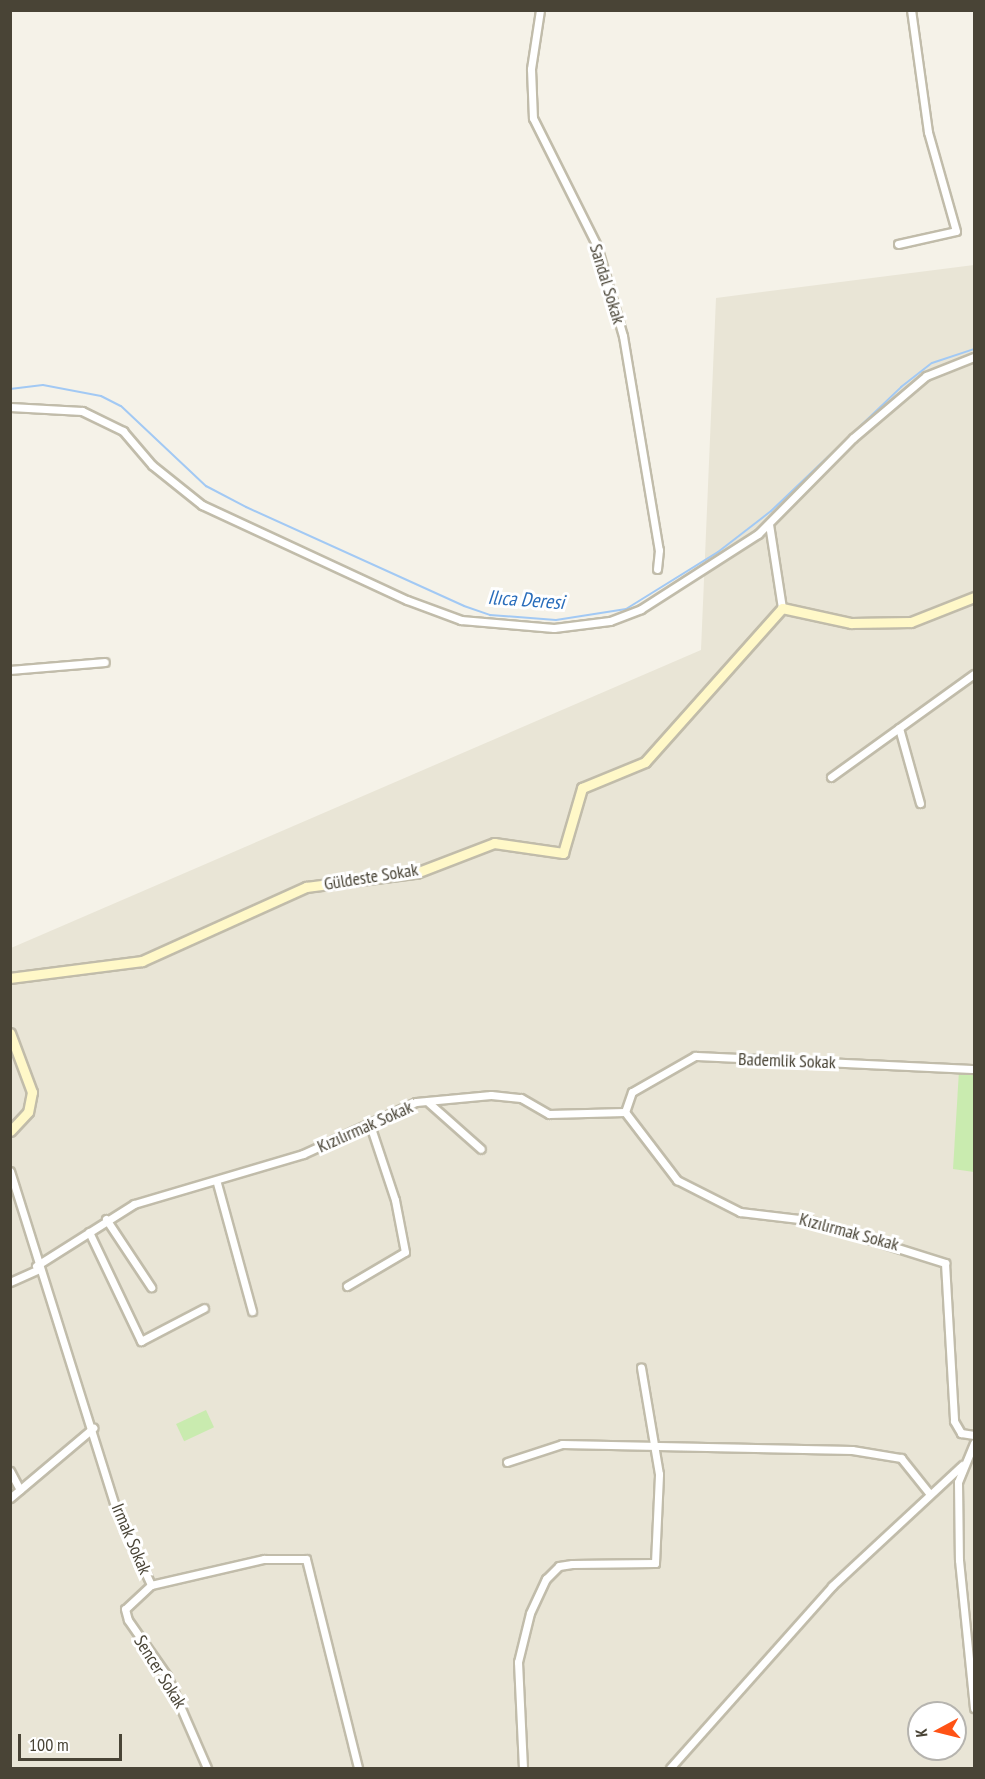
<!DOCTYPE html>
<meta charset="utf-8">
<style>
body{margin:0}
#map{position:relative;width:985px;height:1779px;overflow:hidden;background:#f5f2e8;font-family:"PT Sans Narrow",sans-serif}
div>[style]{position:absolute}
.residential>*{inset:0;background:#e9e5d6}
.green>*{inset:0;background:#c9ebaf;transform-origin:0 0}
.stream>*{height:2px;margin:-1px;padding:0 1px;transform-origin:1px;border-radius:1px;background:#a2c9f4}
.roads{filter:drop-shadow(2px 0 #c1bcaa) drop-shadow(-2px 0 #c1bcaa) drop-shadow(0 2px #c1bcaa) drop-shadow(0 -2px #c1bcaa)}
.street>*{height:7px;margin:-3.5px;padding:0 3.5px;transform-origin:3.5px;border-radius:3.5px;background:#fff}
.secondary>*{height:9px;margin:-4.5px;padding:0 4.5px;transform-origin:4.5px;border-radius:4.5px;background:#fff8c8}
span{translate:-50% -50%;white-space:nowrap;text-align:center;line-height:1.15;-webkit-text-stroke:6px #fff;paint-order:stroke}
.street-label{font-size:18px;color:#494436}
.water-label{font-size:20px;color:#296dbb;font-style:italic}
.frame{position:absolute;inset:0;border:12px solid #494436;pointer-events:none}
.north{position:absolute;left:907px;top:1701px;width:60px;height:60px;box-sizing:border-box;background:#fff;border:2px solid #b6b4af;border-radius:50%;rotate:263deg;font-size:16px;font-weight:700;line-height:24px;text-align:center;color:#494436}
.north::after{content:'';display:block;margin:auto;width:21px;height:27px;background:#ff5215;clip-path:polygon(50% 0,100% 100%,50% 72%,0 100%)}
.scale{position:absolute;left:18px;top:1734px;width:104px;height:27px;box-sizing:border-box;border:3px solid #494436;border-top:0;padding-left:8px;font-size:18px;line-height:21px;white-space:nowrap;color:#494436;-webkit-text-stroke:4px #fff;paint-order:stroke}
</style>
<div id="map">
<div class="residential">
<i style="clip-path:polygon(evenodd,974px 265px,974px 1768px,11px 1768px,11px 948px,701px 650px,716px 298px,974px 265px,919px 1713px,955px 1713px,955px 1749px,919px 1749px,919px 1713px)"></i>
</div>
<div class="green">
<i style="clip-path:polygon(974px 1069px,974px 1172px,953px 1169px,959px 1071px)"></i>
<i style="left:206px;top:1410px;width:19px;height:33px;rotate:65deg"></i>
</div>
<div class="stream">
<i style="left:10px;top:389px;width:33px;rotate:-7deg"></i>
<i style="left:43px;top:385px;width:59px;rotate:10.7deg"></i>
<i style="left:101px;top:396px;width:22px;rotate:27deg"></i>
<i style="left:121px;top:406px;width:117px;rotate:43.3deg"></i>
<i style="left:206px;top:486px;width:45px;rotate:27.7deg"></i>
<i style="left:246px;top:507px;width:239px;rotate:24.4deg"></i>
<i style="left:464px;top:606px;width:28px;rotate:19deg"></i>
<i style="left:490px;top:615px;width:66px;rotate:4.3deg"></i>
<i style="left:556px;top:620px;width:71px;rotate:-8.9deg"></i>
<i style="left:626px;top:609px;width:108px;rotate:-31.8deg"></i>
<i style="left:718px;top:552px;width:67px;rotate:-37.7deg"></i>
<i style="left:771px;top:511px;width:180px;rotate:-43.6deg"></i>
<i style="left:901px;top:387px;width:39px;rotate:-38deg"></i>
<i style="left:932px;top:363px;width:44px;rotate:-18.4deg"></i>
</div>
<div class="roads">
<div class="street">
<i style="left:540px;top:10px;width:60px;rotate:98.7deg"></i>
<i style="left:531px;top:69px;width:49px;rotate:87.7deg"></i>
<i style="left:533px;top:118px;width:143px;rotate:63.4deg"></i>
<i style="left:597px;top:246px;width:94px;rotate:73.9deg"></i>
<i style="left:623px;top:336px;width:217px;rotate:80.5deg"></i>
<i style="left:659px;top:550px;width:19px;rotate:96deg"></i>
<i style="left:898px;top:244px;width:59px;rotate:-12.6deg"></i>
<i style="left:956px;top:231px;width:103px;rotate:-105.8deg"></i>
<i style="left:928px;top:132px;width:123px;rotate:-97.9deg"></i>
<i style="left:10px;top:407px;width:72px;rotate:3.2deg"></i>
<i style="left:82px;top:411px;width:46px;rotate:26deg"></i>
<i style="left:123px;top:431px;width:45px;rotate:49.5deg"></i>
<i style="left:152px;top:465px;width:64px;rotate:38.7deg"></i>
<i style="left:202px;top:505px;width:226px;rotate:24.9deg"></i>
<i style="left:407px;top:600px;width:58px;rotate:20.3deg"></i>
<i style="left:461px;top:620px;width:93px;rotate:4.9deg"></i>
<i style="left:554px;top:628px;width:56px;rotate:-7.1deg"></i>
<i style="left:610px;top:621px;width:33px;rotate:-21deg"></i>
<i style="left:641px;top:609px;width:139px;rotate:-32.7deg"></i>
<i style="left:758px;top:534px;width:135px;rotate:-45.3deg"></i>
<i style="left:853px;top:438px;width:96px;rotate:-40.3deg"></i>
<i style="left:926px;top:376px;width:52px;rotate:-21.6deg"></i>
<i style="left:769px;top:524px;width:85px;rotate:81.2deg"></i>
<i style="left:10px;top:670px;width:95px;rotate:-4.8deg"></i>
<i style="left:899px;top:728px;width:78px;rotate:74.4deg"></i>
<i style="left:831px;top:777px;width:176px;rotate:-35.8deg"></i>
<i style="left:429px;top:1103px;width:69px;rotate:41.5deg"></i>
<i style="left:625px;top:1112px;width:21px;rotate:-71deg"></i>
<i style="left:632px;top:1092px;width:73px;rotate:-29.7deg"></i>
<i style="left:695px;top:1056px;width:279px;rotate:2.7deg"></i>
<i style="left:10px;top:1171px;width:351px;rotate:72.6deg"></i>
<i style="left:115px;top:1506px;width:87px;rotate:65.5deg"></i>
<i style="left:151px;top:1585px;width:116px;rotate:-13deg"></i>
<i style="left:264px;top:1559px;width:42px"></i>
<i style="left:306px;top:1559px;width:215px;rotate:76deg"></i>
<i style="left:217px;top:1183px;width:133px;rotate:74.7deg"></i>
<i style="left:106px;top:1219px;width:82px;rotate:56.5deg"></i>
<i style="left:89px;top:1232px;width:121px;rotate:64.5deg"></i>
<i style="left:141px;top:1341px;width:71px;rotate:-27.6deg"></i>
<i style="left:36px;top:1266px;width:116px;rotate:-32.3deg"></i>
<i style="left:134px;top:1204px;width:176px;rotate:-16.5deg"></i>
<i style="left:303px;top:1154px;width:124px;rotate:-24.7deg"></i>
<i style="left:416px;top:1102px;width:75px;rotate:-5.3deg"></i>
<i style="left:491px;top:1095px;width:30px;rotate:6deg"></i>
<i style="left:521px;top:1098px;width:32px;rotate:30deg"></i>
<i style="left:549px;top:1114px;width:76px;rotate:-1.5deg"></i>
<i style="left:625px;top:1112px;width:86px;rotate:52.6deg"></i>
<i style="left:677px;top:1180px;width:71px;rotate:26.9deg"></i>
<i style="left:740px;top:1212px;width:68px;rotate:6.7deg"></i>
<i style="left:808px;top:1220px;width:144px;rotate:17.4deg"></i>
<i style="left:945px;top:1263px;width:158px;rotate:86.7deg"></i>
<i style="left:954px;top:1421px;width:14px;rotate:60deg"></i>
<i style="left:961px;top:1433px;width:13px;rotate:9deg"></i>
<i style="left:10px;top:1282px;width:30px;rotate:-24deg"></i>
<i style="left:347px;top:1286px;width:67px;rotate:-30.4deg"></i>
<i style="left:405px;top:1252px;width:53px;rotate:-100.9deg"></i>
<i style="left:395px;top:1200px;width:79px;rotate:-108.4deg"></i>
<i style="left:974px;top:1443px;width:42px;rotate:112.3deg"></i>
<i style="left:958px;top:1482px;width:78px;rotate:89.3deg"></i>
<i style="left:959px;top:1560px;width:149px;rotate:84.2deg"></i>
<i style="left:507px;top:1462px;width:58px;rotate:-18.1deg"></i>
<i style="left:562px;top:1444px;width:290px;rotate:1.2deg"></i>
<i style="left:852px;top:1450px;width:50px;rotate:9.3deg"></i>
<i style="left:901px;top:1458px;width:45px;rotate:51.3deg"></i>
<i style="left:10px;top:1471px;width:21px;rotate:62deg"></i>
<i style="left:10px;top:1498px;width:109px;rotate:-40.1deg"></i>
<i style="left:151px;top:1585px;width:35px;rotate:137deg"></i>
<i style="left:125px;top:1609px;width:11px;rotate:75deg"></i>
<i style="left:128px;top:1620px;width:68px;rotate:55.1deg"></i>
<i style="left:167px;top:1676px;width:100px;rotate:66.5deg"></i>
<i style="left:523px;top:1768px;width:106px;rotate:-92.7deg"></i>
<i style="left:518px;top:1662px;width:50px;rotate:-76.2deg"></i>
<i style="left:530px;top:1613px;width:38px;rotate:-65deg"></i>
<i style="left:546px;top:1579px;width:18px;rotate:-45deg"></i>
<i style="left:559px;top:1566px;width:13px;rotate:-9deg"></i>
<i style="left:572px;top:1564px;width:83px;rotate:-0.7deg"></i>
<i style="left:655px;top:1563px;width:89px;rotate:-87.4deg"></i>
<i style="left:659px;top:1474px;width:108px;rotate:-99.6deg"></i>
<i style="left:670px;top:1768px;width:244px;rotate:-48.3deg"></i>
<i style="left:832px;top:1586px;width:178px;rotate:-42.9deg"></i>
</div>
<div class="secondary">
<i style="left:10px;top:978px;width:133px;rotate:-7.3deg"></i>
<i style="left:142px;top:961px;width:180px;rotate:-24.3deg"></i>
<i style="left:306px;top:887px;width:111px;rotate:-7.3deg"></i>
<i style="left:416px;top:873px;width:84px;rotate:-21deg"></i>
<i style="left:494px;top:843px;width:70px;rotate:8.2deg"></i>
<i style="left:563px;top:853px;width:68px;rotate:-73.7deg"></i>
<i style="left:582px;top:788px;width:68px;rotate:-22.4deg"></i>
<i style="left:645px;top:762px;width:206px;rotate:-48.3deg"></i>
<i style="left:782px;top:608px;width:71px;rotate:12.3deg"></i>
<i style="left:851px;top:623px;width:60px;rotate:-1deg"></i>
<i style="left:911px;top:622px;width:68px;rotate:-21.6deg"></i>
<i style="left:10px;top:1033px;width:63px;rotate:69.6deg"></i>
<i style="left:32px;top:1092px;width:20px;rotate:101deg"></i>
<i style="left:28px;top:1112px;width:26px;rotate:133deg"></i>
</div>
</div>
<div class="street-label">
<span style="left:607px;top:284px;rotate:73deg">Sandal Sokak</span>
<span style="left:371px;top:877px;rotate:-9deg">Güldeste Sokak</span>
<span style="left:787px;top:1061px;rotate:2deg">Bademlik Sokak</span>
<span style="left:365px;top:1127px;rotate:-24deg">Kızılırmak Sokak</span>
<span style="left:849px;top:1232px;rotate:15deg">Kızılırmak Sokak</span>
<span style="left:131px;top:1539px;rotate:67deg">Irmak Sokak</span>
<span style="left:160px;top:1672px;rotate:58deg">Sencer Sokak</span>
</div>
<div class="water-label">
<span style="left:526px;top:600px;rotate:4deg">Ilıca Deresi</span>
</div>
<div class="frame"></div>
<div class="north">K</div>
<div class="scale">100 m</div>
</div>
